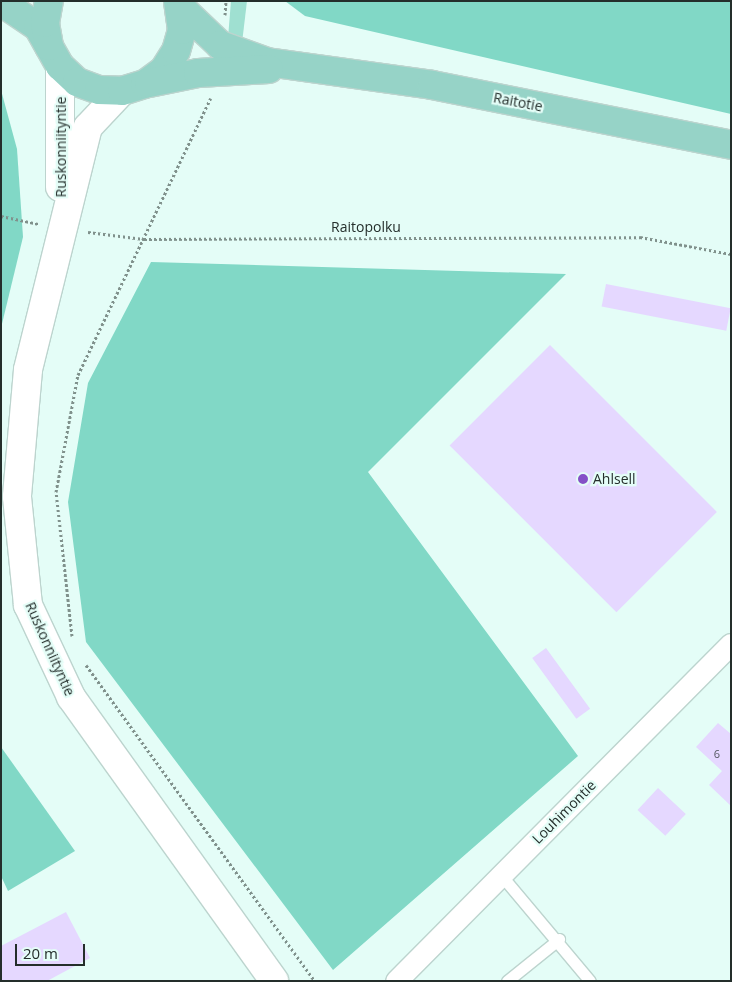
<!DOCTYPE html>
<style>
body{margin:0}
#map{position:relative;width:732px;height:982px;overflow:hidden;background:#e4fdf7;font-family:"Open Sans",sans-serif}
div>[style]{position:absolute}
.green>*{inset:0;background:#9fe0d1}
.forest>*{inset:0;background:#81d8c6}
.building>*{inset:0;background:#e5d8ff;transform-origin:0 0}
.path>*{height:3px;margin-top:-1.5px;transform-origin:0;background:repeating-linear-gradient(90deg,#80918c 0 2.5px,transparent 0 5px)}
.roads{filter:drop-shadow(1px 0 #bcd4ce) drop-shadow(-1px 0 #bcd4ce) drop-shadow(0 1px #bcd4ce) drop-shadow(0 -1px #bcd4ce)}
.service>*{height:11px;margin:-5.5px;padding:0 5.5px;transform-origin:5.5px;border-radius:5.5px;background:#fff}
.minor>*{height:21px;margin:-10.5px;padding:0 10.5px;transform-origin:10.5px;border-radius:10.5px;background:#fff}
.tertiary>*{height:28px;margin:-14px;padding:0 14px;transform-origin:14px;border-radius:14px;background:#fff}
.primary>*{height:28px;margin:-14px;padding:0 14px;transform-origin:14px;border-radius:14px;background:#96d3c7}
.dots>*{width:14px;height:14px;translate:-50% -50%;box-sizing:border-box;border:2px solid #e4fdf7;border-radius:50%}
span{translate:-50% -50%;white-space:nowrap;text-align:center;line-height:1.15;-webkit-text-stroke:4.5px #e4fdf7;paint-order:stroke}
.number-label{font-size:11px;color:#545860}
.number-label span{-webkit-text-stroke-width:0}
.street-label{font-size:14px;color:#242e2b}
.poi-label{font-size:14px;color:#242e2b}
.left{translate:0 -50%;text-align:left}
.frame{position:absolute;inset:0;border:2px solid #242e2b;pointer-events:none}
.scale{position:absolute;left:15px;top:944px;width:70px;height:22px;box-sizing:border-box;border:2px solid #242e2b;border-top:0;padding-left:6px;font-size:15px;line-height:18px;white-space:nowrap;color:#242e2b;-webkit-text-stroke:4px #e4fdf7;paint-order:stroke}
</style>
<div id="map">
<div class="green">
<i style="clip-path:polygon(231px 1px,247px 1px,242px 43px,228px 38px)"></i>
</div>
<div class="forest">
<i style="clip-path:polygon(285px 1px,731px 1px,731px 114px,305px 16px)"></i>
<i style="clip-path:polygon(1px 90px,17px 149px,23px 237px,1px 328px)"></i>
<i style="clip-path:polygon(151px 262px,566px 274px,368px 472px,578px 756px,333px 970px,86px 642px,68px 502px,88px 383px)"></i>
<i style="clip-path:polygon(1px 747px,75px 851px,8px 891px,1px 876px)"></i>
</div>
<div class="building">
<i style="left:606px;top:284px;width:127px;height:23px;rotate:11deg"></i>
<i style="left:550px;top:345px;width:236px;height:142px;rotate:45deg"></i>
<i style="left:546px;top:648px;width:75px;height:17px;rotate:54deg"></i>
<i style="clip-path:polygon(718px 723px,731px 734px,731px 806px,709px 785px,722px 771px,696px 747px)"></i>
<i style="left:658px;top:788px;width:38px;height:30px;rotate:43deg"></i>
<i style="clip-path:polygon(66px 912px,90px 958px,47px 981px,1px 981px,1px 946px)"></i>
</div>
<div class="path">
<i style="left:225px;top:15px;width:14px;rotate:-86deg"></i>
<i style="left:1px;top:216px;width:38px;rotate:12deg"></i>
<i style="left:88px;top:232px;width:56px;rotate:7.1deg"></i>
<i style="left:144px;top:239px;width:496px;rotate:-0.2deg"></i>
<i style="left:640px;top:237px;width:93px;rotate:10.6deg"></i>
<i style="left:72px;top:636px;width:145px;rotate:-96.3deg"></i>
<i style="left:56px;top:492px;width:119px;rotate:-79.4deg"></i>
<i style="left:78px;top:375px;width:307px;rotate:-64.4deg"></i>
<i style="left:86px;top:665px;width:390px;rotate:54.1deg"></i>
</div>
<div class="roads">
<div class="service">
<i style="left:501px;top:875px;width:138px;rotate:50deg"></i>
<i style="left:507px;top:981px;width:67px;rotate:-38.9deg"></i>
</div>
<div class="minor">
<i style="left:396px;top:981px;width:475px;rotate:-45.2deg"></i>
</div>
<div class="tertiary">
<i style="left:60px;top:66px;width:121px;rotate:90deg"></i>
<i style="left:122px;top:91px;width:50px;rotate:133.4deg"></i>
<i style="left:88px;top:127px;width:250px;rotate:103.9deg"></i>
<i style="left:28px;top:370px;width:127px;rotate:95deg"></i>
<i style="left:17px;top:497px;width:109px;rotate:84.2deg"></i>
<i style="left:28px;top:605px;width:102px;rotate:64.9deg"></i>
<i style="left:71px;top:697px;width:349px;rotate:54.4deg"></i>
</div>
<div class="primary">
<i style="left:1px;top:2px;width:45px;rotate:34deg"></i>
<i style="left:38px;top:27px;width:45px;rotate:60.6deg"></i>
<i style="left:60px;top:66px;width:23px;rotate:43deg"></i>
<i style="left:77px;top:82px;width:23px;rotate:20deg"></i>
<i style="left:99px;top:90px;width:23px;rotate:2deg"></i>
<i style="left:122px;top:91px;width:24px;rotate:-17deg"></i>
<i style="left:145px;top:84px;width:24px;rotate:-36deg"></i>
<i style="left:164px;top:70px;width:22px;rotate:-58deg"></i>
<i style="left:176px;top:51px;width:22px;rotate:-74deg"></i>
<i style="left:182px;top:30px;width:29px;rotate:-98deg"></i>
<i style="left:181px;top:8px;width:54px;rotate:43.5deg"></i>
<i style="left:220px;top:45px;width:50px;rotate:19.9deg"></i>
<i style="left:267px;top:62px;width:167px;rotate:7.9deg"></i>
<i style="left:432px;top:85px;width:305px;rotate:11.3deg"></i>
<i style="left:49px;top:46px;width:23px;rotate:-100deg"></i>
<i style="left:45px;top:23px;width:22px;rotate:-80deg"></i>
<i style="left:149px;top:83px;width:50px;rotate:-11.5deg"></i>
<i style="left:198px;top:73px;width:71px;rotate:-3.2deg"></i>
</div>
</div>
<div class="dots">
<i style="left:583px;top:479px;background:#8450c7"></i>
</div>
<div class="number-label">
<span style="left:717px;top:754px">6</span>
</div>
<div class="street-label">
<span style="left:518px;top:102px;rotate:11deg">Raitotie</span>
<span style="left:61px;top:147px;rotate:-90deg">Ruskonniityntie</span>
<span style="left:366px;top:227px">Raitopolku</span>
<span style="left:50px;top:649px;rotate:66deg">Ruskonniityntie</span>
<span style="left:564px;top:812px;rotate:-45deg">Louhimontie</span>
</div>
<div class="poi-label">
<span class="left" style="left:593px;top:479px">Ahlsell</span>
</div>
<div class="frame"></div>
<div class="scale">20 m</div>
</div>
